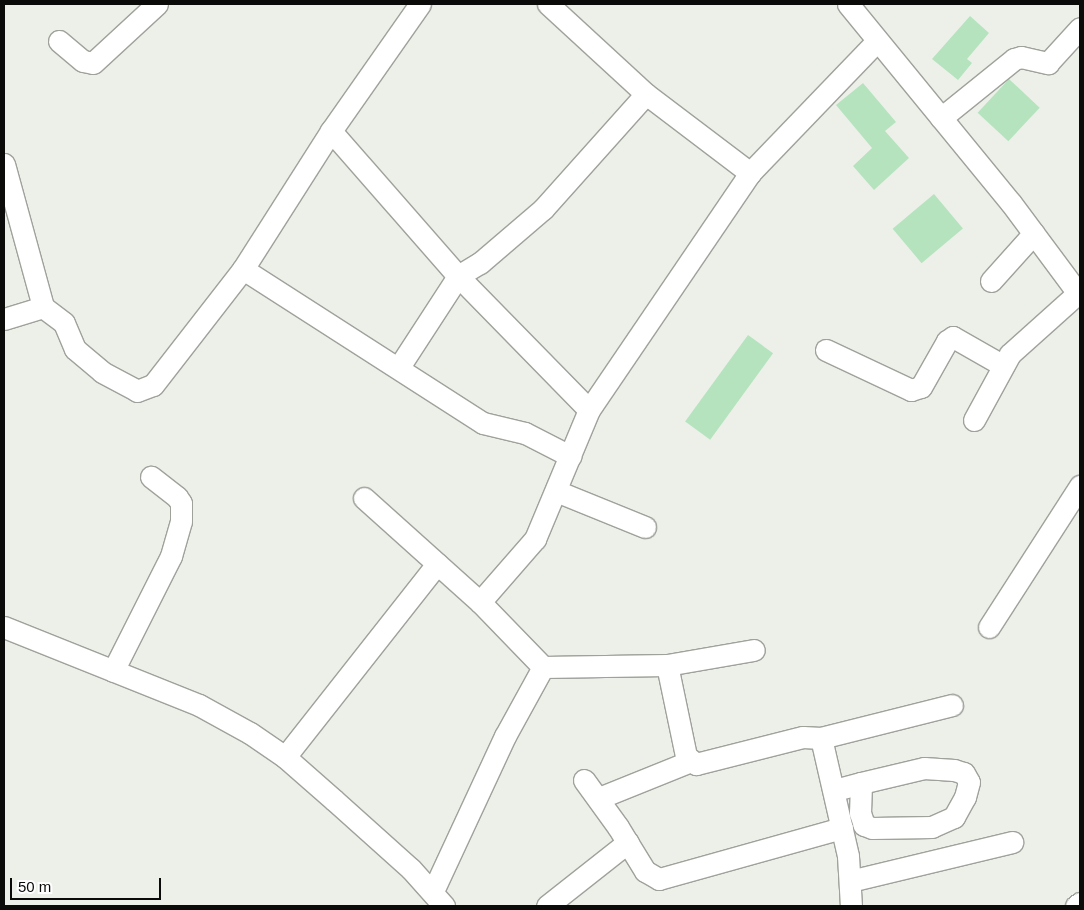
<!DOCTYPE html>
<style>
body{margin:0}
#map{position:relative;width:1084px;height:910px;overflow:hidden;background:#edf0e9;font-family:Arial,sans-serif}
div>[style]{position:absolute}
.building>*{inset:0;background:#b5e3be;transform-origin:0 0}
.roads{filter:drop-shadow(1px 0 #9fa29b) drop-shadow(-1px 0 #9fa29b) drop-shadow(0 1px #9fa29b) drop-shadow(0 -1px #9fa29b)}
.minor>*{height:21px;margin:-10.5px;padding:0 10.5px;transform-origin:10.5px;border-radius:10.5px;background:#fff}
span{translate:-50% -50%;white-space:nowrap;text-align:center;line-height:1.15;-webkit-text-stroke:5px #fff;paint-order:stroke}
.frame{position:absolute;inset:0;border:5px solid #0b0c0a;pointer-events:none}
.scale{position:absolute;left:10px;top:878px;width:151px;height:22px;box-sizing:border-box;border:2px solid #0b0c0a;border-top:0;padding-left:6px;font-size:15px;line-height:18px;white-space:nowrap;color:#0b0c0a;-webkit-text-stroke:4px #fff;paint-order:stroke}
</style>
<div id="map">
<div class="building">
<i style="clip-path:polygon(970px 16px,989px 33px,967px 59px,972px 63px,958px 80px,932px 59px)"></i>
<i style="left:1009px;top:79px;width:42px;height:46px;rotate:43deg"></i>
<i style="clip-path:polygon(863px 83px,896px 122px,885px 131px,909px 158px,874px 190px,853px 166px,872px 148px,836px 105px)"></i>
<i style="left:934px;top:194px;width:45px;height:54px;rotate:50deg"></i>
<i style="left:748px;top:335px;width:31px;height:107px;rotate:36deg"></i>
</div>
<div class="roads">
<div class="minor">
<i style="left:548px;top:4px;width:133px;rotate:42.6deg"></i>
<i style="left:848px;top:4px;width:257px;rotate:50.7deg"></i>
<i style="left:1011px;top:203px;width:116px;rotate:53.4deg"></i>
<i style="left:59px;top:41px;width:31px;rotate:40deg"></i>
<i style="left:83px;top:61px;width:10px;rotate:11deg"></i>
<i style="left:93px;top:63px;width:87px;rotate:-42.7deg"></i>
<i style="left:941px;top:118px;width:94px;rotate:-38.9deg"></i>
<i style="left:1014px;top:59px;width:7px;rotate:-16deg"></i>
<i style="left:1021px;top:57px;width:28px;rotate:13deg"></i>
<i style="left:1048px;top:63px;width:47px;rotate:-47.6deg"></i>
<i style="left:331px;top:131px;width:193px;rotate:48.8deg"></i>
<i style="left:458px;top:276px;width:187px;rotate:45.6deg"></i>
<i style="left:4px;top:164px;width:148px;rotate:74.7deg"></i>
<i style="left:243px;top:269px;width:285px;rotate:32.7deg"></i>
<i style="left:483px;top:423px;width:43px;rotate:13.4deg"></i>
<i style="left:525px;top:433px;width:51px;rotate:27.1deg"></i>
<i style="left:991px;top:281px;width:64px;rotate:-48.1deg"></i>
<i style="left:4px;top:319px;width:41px;rotate:-17.1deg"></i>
<i style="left:43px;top:307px;width:26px;rotate:37deg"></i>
<i style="left:64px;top:323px;width:28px;rotate:67deg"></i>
<i style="left:75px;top:349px;width:35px;rotate:40deg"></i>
<i style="left:102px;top:372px;width:40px;rotate:28deg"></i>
<i style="left:137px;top:391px;width:17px;rotate:-21deg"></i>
<i style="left:153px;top:385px;width:147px;rotate:-52.2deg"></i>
<i style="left:243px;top:269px;width:164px;rotate:-57.5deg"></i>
<i style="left:331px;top:131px;width:155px;rotate:-55deg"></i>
<i style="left:826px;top:350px;width:94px;rotate:25.2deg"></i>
<i style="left:911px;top:390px;width:10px;rotate:-17deg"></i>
<i style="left:921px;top:387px;width:53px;rotate:-60.5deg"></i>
<i style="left:947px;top:341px;width:7px;rotate:-34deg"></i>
<i style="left:953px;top:337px;width:56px;rotate:29.7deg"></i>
<i style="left:399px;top:367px;width:108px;rotate:-57deg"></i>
<i style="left:458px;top:276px;width:26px;rotate:-31deg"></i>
<i style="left:480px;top:263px;width:83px;rotate:-40.6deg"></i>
<i style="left:543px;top:209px;width:154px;rotate:-48.2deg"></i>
<i style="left:646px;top:94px;width:131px;rotate:37.2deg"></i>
<i style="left:974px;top:420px;width:75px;rotate:-61.4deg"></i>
<i style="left:1010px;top:354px;width:91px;rotate:-41.9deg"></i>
<i style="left:556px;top:491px;width:96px;rotate:22deg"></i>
<i style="left:364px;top:498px;width:156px;rotate:41.9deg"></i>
<i style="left:480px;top:602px;width:91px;rotate:45.9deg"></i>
<i style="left:543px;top:667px;width:79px;rotate:118.8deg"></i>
<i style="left:505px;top:736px;width:171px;rotate:114.9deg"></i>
<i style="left:480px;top:602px;width:84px;rotate:-48.9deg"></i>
<i style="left:535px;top:539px;width:140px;rotate:-67.3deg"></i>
<i style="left:589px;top:410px;width:287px;rotate:-55.8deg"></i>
<i style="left:750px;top:173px;width:183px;rotate:-46.1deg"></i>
<i style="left:4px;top:627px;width:210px;rotate:21.8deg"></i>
<i style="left:199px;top:705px;width:58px;rotate:28.8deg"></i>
<i style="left:250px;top:733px;width:42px;rotate:34.4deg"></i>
<i style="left:285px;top:757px;width:65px;rotate:41.3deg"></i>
<i style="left:334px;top:800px;width:103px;rotate:41.9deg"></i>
<i style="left:411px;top:869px;width:50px;rotate:48.3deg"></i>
<i style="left:989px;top:627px;width:168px;rotate:-57.2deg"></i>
<i style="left:667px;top:665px;width:93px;rotate:78.2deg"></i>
<i style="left:686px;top:756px;width:13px;rotate:39deg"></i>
<i style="left:696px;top:764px;width:110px;rotate:-14.2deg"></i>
<i style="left:803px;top:737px;width:18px;rotate:3deg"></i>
<i style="left:821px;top:738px;width:121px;rotate:77.1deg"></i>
<i style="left:848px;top:856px;width:50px;rotate:86.6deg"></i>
<i style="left:543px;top:667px;width:124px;rotate:-0.9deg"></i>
<i style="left:667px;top:665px;width:88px;rotate:-9.8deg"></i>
<i style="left:113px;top:671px;width:129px;rotate:-63.2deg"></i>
<i style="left:171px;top:556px;width:36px;rotate:-74deg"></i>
<i style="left:181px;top:521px;width:18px;rotate:-90deg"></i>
<i style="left:181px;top:503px;width:7px;rotate:-124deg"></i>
<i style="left:177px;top:497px;width:33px;rotate:-142deg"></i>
<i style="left:821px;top:738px;width:135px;rotate:-14.1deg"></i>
<i style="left:285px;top:757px;width:246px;rotate:-51.8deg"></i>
<i style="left:584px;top:780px;width:58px;rotate:54.1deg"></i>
<i style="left:618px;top:827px;width:52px;rotate:58.5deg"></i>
<i style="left:645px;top:871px;width:16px;rotate:30deg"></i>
<i style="left:659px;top:879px;width:190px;rotate:-15.6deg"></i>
<i style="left:835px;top:790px;width:27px;rotate:-15deg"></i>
<i style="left:861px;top:783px;width:65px;rotate:-13.4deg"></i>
<i style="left:924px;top:768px;width:30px;rotate:4deg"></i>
<i style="left:954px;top:770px;width:10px;rotate:17deg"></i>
<i style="left:964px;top:773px;width:10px;rotate:61deg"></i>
<i style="left:969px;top:782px;width:16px;rotate:105deg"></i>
<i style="left:965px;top:797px;width:23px;rotate:119deg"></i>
<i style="left:954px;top:817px;width:24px;rotate:156deg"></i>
<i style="left:932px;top:827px;width:60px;rotate:179deg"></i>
<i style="left:872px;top:828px;width:9px;rotate:-159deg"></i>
<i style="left:864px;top:825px;width:13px;rotate:-108deg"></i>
<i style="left:860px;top:813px;width:30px;rotate:-88deg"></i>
<i style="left:599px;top:798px;width:99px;rotate:-21.9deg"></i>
<i style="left:850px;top:881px;width:167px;rotate:-13.5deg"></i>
<i style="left:547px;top:906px;width:103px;rotate:-38.3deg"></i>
<i style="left:1076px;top:906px;width:5px;rotate:-37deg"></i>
</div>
</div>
<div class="frame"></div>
<div class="scale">50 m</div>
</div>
